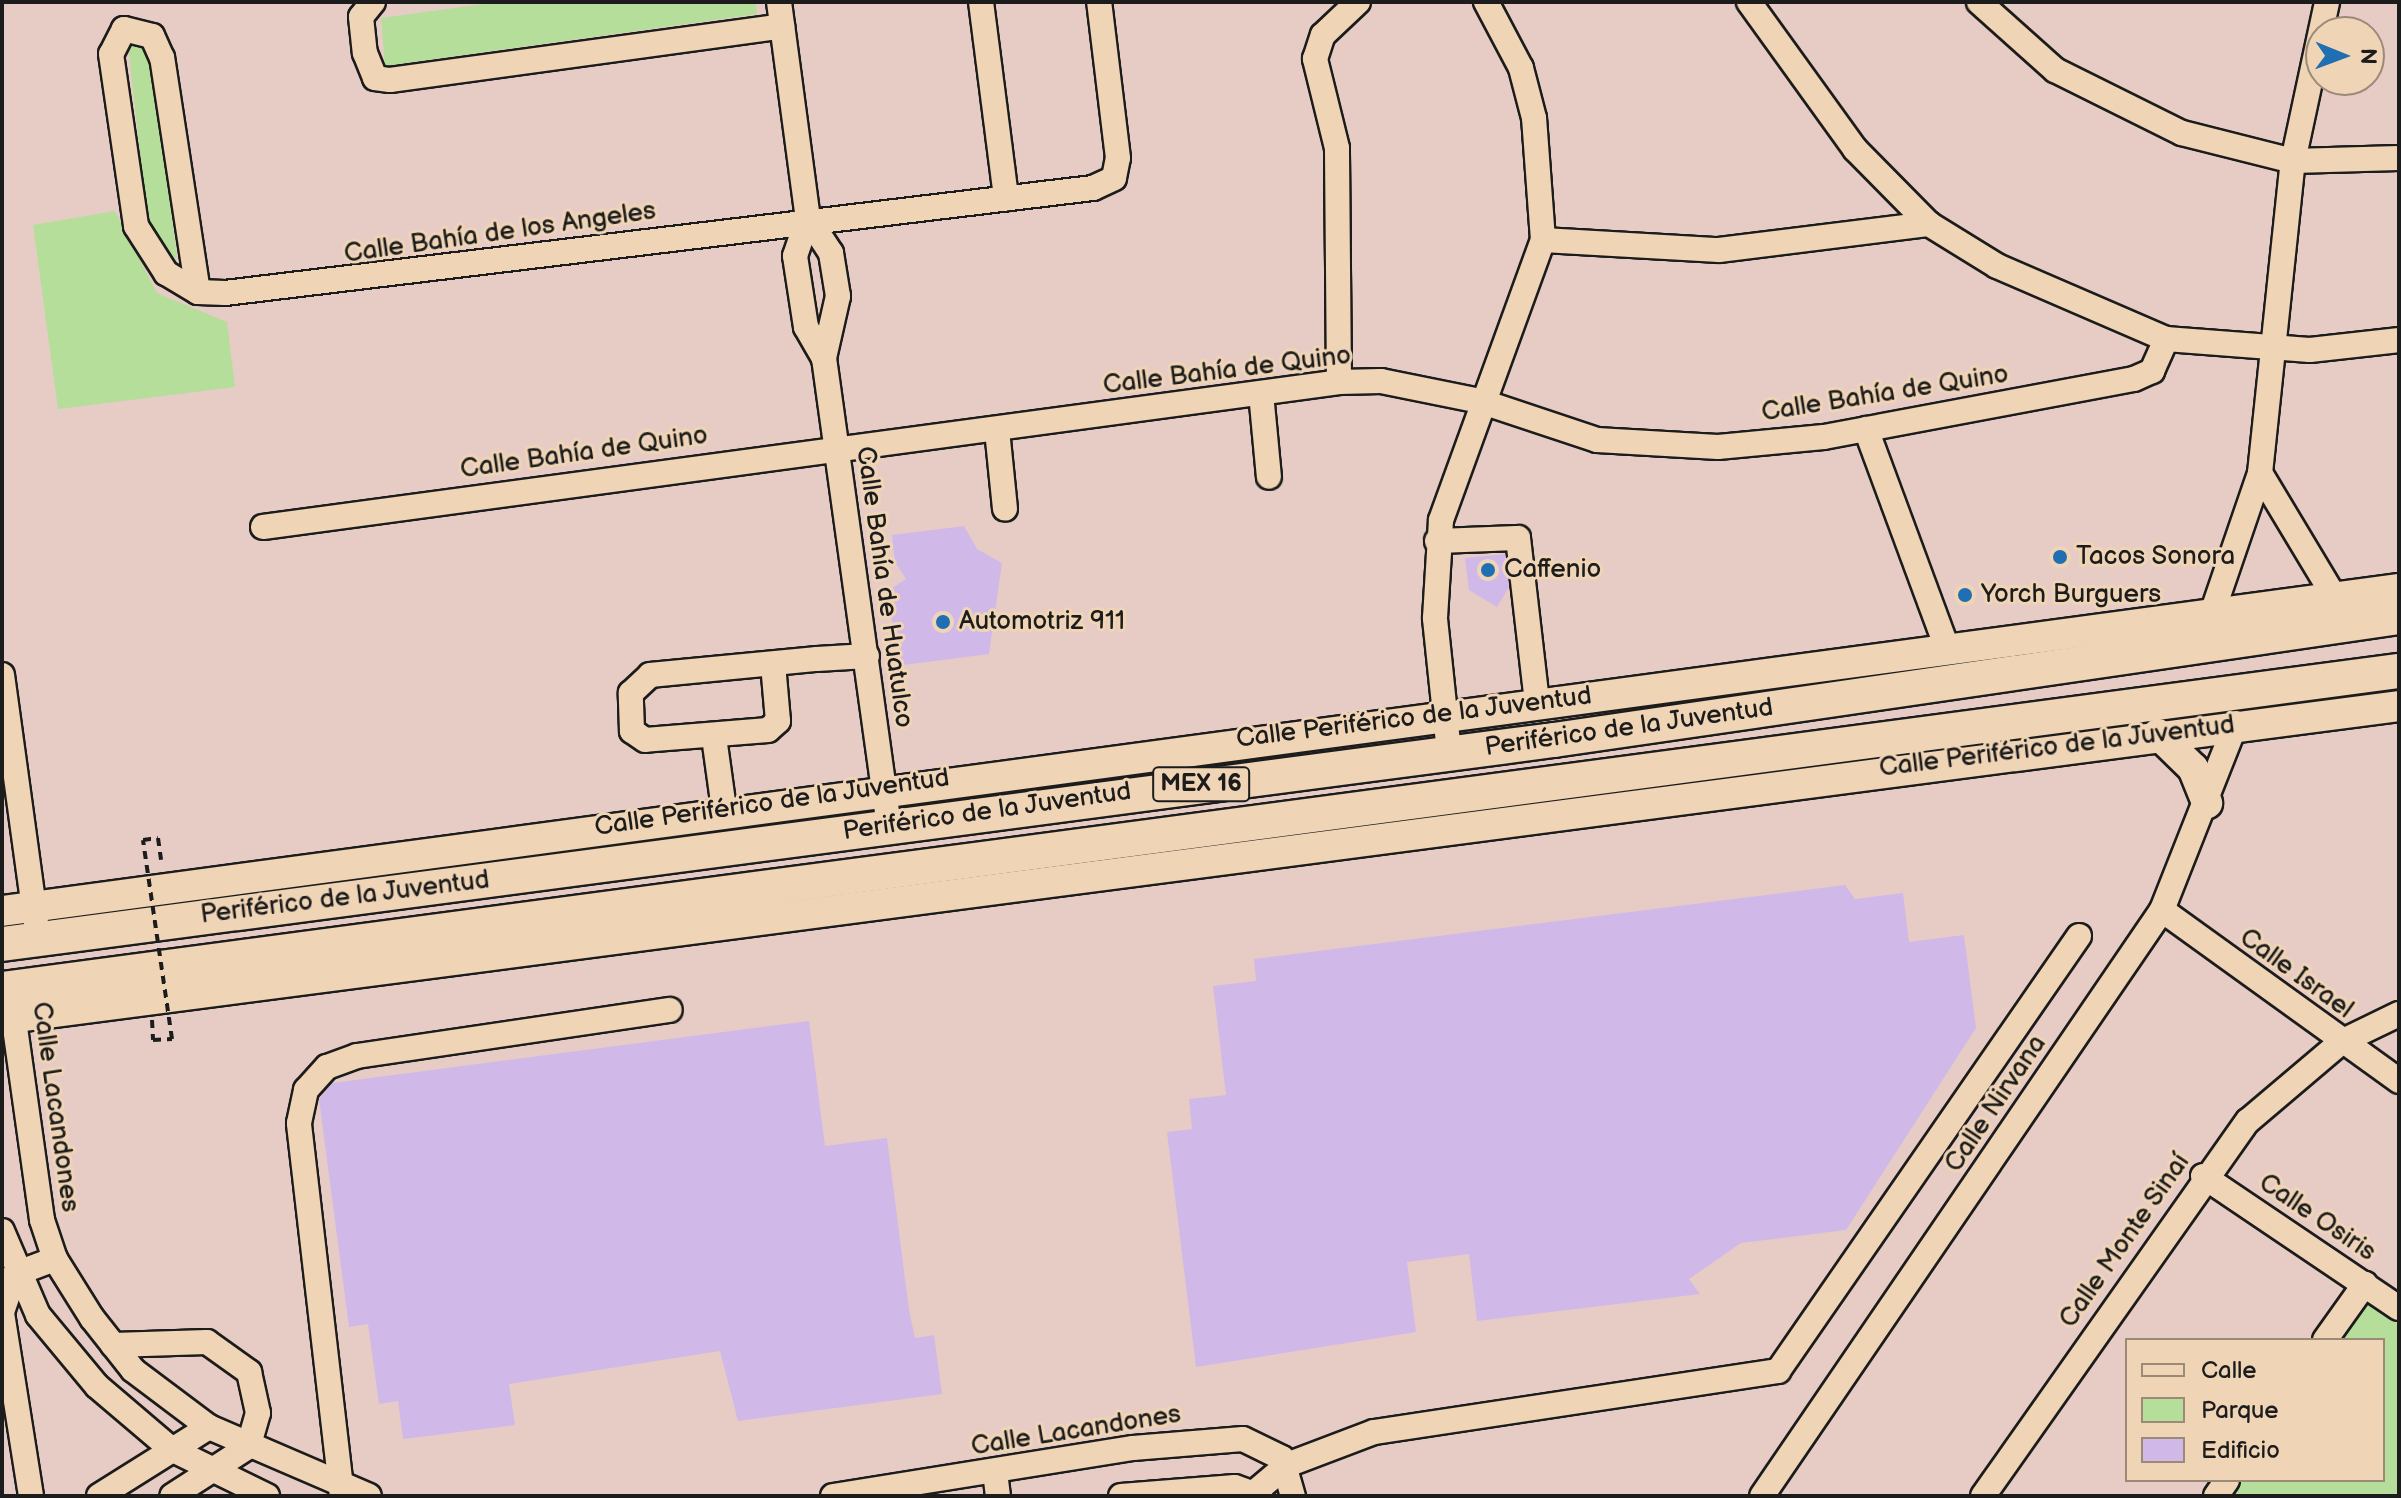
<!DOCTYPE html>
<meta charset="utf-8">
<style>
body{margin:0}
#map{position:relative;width:2401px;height:1498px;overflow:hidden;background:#e6ccc5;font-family:"Balsamiq Sans",sans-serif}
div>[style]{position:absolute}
.green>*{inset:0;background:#b5de9a}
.building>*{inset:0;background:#d0b9e8}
.roads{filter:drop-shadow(2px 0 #1c1c1c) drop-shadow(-2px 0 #1c1c1c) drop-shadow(0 2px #1c1c1c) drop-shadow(0 -2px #1c1c1c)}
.minor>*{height:24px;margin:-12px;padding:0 12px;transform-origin:12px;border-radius:12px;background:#efd4b6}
.major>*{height:30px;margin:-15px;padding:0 15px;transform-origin:15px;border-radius:15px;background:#efd4b6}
.highway>*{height:34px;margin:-17px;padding:0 17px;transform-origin:17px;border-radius:17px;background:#efd4b6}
.path-bridge>*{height:4px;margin-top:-2px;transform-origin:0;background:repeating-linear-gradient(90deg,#1c1c1c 0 8px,transparent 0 14px)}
.dots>*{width:22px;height:22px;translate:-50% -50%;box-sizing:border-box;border:4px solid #efd4b6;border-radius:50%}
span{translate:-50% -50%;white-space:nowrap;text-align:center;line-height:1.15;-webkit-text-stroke:6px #efd4b6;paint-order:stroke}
.shield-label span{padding:2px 6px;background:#efd4b6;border:2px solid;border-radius:6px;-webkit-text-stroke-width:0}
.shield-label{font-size:24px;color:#1c1c1c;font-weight:700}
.street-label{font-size:26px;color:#1c1c1c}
.poi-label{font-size:26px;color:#1c1c1c}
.left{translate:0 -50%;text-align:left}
.frame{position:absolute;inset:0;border:4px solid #1c1c1c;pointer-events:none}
.legend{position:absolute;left:2125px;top:1338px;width:260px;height:144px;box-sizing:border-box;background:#efd4b6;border:2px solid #9b8a78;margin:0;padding:10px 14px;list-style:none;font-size:24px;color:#1c1c1c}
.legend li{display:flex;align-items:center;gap:16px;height:40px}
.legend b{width:40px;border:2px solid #9b8a78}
.north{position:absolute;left:2305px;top:16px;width:80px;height:80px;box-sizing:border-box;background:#efd4b6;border:2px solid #9b8a78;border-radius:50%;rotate:91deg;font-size:22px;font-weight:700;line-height:32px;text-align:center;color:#1c1c1c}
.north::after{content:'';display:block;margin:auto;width:28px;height:36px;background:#1f6fb2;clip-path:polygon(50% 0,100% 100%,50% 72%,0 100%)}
</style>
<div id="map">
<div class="green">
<i style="clip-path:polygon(498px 2px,756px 2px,757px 14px,385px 66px,381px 18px)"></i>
<i style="clip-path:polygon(142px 42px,151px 50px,177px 258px,168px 257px,151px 232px,146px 205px,128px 46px)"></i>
<i style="clip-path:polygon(115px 211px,157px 293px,227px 322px,235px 387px,58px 409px,33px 225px)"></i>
<i style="clip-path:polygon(2360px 1296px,2399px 1325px,2399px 1496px,2220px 1496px,2231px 1480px,2383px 1480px,2383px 1340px,2330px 1340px)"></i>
</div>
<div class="building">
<i style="clip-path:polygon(964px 526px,977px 549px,1002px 563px,989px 654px,896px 666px,889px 590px,906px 579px,895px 562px,892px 535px)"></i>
<i style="clip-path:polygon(1505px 554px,1509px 587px,1497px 607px,1469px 590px,1465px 558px)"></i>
<i style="clip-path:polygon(1845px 885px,1855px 899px,1903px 893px,1909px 942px,1964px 935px,1976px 1028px,1846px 1230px,1741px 1243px,1689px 1279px,1700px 1294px,1477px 1321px,1469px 1254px,1407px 1262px,1416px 1332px,1196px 1367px,1167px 1132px,1192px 1129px,1189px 1099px,1226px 1095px,1213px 986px,1256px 981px,1254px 959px)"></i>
<i style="clip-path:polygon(809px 1021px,825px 1146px,887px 1138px,909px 1310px,915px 1338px,934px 1335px,942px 1394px,738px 1421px,720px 1351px,509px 1384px,515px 1425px,403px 1439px,398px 1401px,379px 1404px,368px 1324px,349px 1327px,319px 1099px,332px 1083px)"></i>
</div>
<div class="roads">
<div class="minor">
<i style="left:373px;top:2px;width:19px;rotate:129deg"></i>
<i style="left:361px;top:17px;width:36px;rotate:84deg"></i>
<i style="left:365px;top:53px;width:27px;rotate:68deg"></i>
<i style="left:375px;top:78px;width:15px;rotate:8deg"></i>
<i style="left:390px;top:80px;width:396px;rotate:-7.8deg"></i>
<i style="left:779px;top:2px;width:218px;rotate:82.4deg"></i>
<i style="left:808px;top:218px;width:42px;rotate:56.7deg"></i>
<i style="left:831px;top:253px;width:44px;rotate:80.8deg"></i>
<i style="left:838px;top:296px;width:64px;rotate:102.7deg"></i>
<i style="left:981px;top:2px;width:198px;rotate:82.7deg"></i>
<i style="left:1749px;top:2px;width:181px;rotate:54.2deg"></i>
<i style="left:1855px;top:149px;width:105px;rotate:45.4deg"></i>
<i style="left:1929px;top:224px;width:80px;rotate:31.7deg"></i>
<i style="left:1997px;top:266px;width:184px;rotate:23.4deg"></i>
<i style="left:2166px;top:339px;width:144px;rotate:4.4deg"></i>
<i style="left:2310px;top:350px;width:90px;rotate:-6.4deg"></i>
<i style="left:1979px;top:2px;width:102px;rotate:41.8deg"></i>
<i style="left:2055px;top:70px;width:142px;rotate:26.4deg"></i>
<i style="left:2182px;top:133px;width:114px;rotate:14.2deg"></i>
<i style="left:2293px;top:161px;width:106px;rotate:-1.6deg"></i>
<i style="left:808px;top:218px;width:40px;rotate:108.9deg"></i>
<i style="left:795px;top:256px;width:72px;rotate:81.2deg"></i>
<i style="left:806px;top:327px;width:36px;rotate:60deg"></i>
<i style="left:824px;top:358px;width:471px;rotate:82.1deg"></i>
<i style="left:1543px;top:240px;width:176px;rotate:3.3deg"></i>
<i style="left:1719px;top:250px;width:212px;rotate:-7.1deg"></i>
<i style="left:198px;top:292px;width:237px;rotate:-98.7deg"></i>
<i style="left:162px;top:58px;width:24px;rotate:-114deg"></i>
<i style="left:152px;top:36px;width:29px;rotate:-166deg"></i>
<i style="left:124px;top:29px;width:28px;rotate:117deg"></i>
<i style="left:111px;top:54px;width:174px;rotate:81.7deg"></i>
<i style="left:136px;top:226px;width:56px;rotate:57.4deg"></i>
<i style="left:166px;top:273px;width:37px;rotate:31deg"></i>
<i style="left:198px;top:292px;width:27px;rotate:2deg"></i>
<i style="left:225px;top:293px;width:874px;rotate:-6.9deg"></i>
<i style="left:1093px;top:188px;width:23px;rotate:-25deg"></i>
<i style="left:1114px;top:178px;width:20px;rotate:-79deg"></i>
<i style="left:1118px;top:158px;width:157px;rotate:-96.9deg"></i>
<i style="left:1339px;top:382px;width:234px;rotate:-90.5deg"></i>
<i style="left:1337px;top:148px;width:92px;rotate:-103.9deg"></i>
<i style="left:1315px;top:59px;width:25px;rotate:-72deg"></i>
<i style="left:1323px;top:35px;width:48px;rotate:-43.3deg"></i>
<i style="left:1261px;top:393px;width:84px;rotate:84.6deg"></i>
<i style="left:1866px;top:429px;width:233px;rotate:69.7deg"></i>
<i style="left:997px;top:430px;width:79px;rotate:84.2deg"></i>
<i style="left:2260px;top:473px;width:146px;rotate:59deg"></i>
<i style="left:2335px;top:598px;width:15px;rotate:86deg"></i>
<i style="left:263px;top:527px;width:1086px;rotate:-7.67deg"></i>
<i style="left:1339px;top:382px;width:42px;rotate:-1.4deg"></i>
<i style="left:1381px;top:381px;width:101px;rotate:11.4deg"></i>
<i style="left:1480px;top:401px;width:123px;rotate:18.4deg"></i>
<i style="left:1597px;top:440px;width:121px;rotate:3.3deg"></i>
<i style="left:1718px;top:447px;width:106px;rotate:-5.4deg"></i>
<i style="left:1824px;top:437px;width:315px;rotate:-10.6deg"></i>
<i style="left:2134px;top:379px;width:20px;rotate:-24deg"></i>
<i style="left:2152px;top:371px;width:35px;rotate:-66deg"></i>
<i style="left:1437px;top:541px;width:81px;rotate:-2.1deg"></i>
<i style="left:1518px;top:538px;width:165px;rotate:83.4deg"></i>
<i style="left:2207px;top:628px;width:164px;rotate:-71.1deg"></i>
<i style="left:2260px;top:473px;width:314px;rotate:-84deg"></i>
<i style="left:2293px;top:161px;width:163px;rotate:-77.9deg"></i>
<i style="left:773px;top:664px;width:57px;rotate:85deg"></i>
<i style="left:778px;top:721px;width:13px;rotate:138deg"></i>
<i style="left:768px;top:730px;width:123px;rotate:175.4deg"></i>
<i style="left:645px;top:740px;width:16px;rotate:-145deg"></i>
<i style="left:632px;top:731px;width:38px;rotate:-92deg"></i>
<i style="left:631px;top:693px;width:26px;rotate:-43deg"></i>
<i style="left:650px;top:675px;width:168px;rotate:-5.5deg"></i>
<i style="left:817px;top:659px;width:50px;rotate:-3.4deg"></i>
<i style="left:2px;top:675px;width:251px;rotate:82.2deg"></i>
<i style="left:714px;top:737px;width:73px;rotate:82.1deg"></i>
<i style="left:1449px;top:752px;width:135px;rotate:-96deg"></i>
<i style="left:1435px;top:618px;width:98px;rotate:-86.5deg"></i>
<i style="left:1441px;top:520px;width:298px;rotate:-70deg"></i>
<i style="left:1543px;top:240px;width:122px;rotate:-94.2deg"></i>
<i style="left:1534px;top:118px;width:52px;rotate:-104.6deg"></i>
<i style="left:1521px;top:68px;width:75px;rotate:-117.9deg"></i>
<i style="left:2162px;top:910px;width:292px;rotate:35.8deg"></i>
<i style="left:11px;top:999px;width:223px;rotate:82deg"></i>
<i style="left:42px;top:1220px;width:41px;rotate:71.6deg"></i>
<i style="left:55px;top:1259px;width:70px;rotate:57.9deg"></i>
<i style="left:92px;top:1318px;width:66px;rotate:51.7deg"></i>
<i style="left:133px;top:1370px;width:95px;rotate:36.9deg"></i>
<i style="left:209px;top:1427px;width:174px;rotate:23.3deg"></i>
<i style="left:2203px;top:1176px;width:236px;rotate:34deg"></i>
<i style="left:2px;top:1231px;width:91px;rotate:66.8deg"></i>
<i style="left:38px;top:1315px;width:92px;rotate:50.3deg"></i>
<i style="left:97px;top:1386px;width:97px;rotate:40.4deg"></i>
<i style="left:171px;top:1449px;width:107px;rotate:26.1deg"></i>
<i style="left:2325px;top:1340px;width:69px;rotate:-54.5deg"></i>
<i style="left:113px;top:1345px;width:94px;rotate:-1.8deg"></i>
<i style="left:207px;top:1342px;width:52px;rotate:35.5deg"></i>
<i style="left:249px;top:1372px;width:42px;rotate:77.6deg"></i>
<i style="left:258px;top:1413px;width:35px;rotate:106deg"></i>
<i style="left:248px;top:1447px;width:90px;rotate:147.2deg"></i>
<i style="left:995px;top:1472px;width:24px;rotate:83deg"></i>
<i style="left:1255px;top:1492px;width:42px;rotate:-40.2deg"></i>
<i style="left:1287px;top:1465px;width:93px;rotate:-20.8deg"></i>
<i style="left:1374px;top:1432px;width:409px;rotate:-8.6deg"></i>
<i style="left:1778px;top:1371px;width:529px;rotate:-55.32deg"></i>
<i style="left:31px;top:1496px;width:186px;rotate:-99deg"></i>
<i style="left:2px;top:1312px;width:40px;rotate:-71.1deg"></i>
<i style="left:15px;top:1274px;width:43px;rotate:-20.6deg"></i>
<i style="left:99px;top:1496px;width:130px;rotate:-32.1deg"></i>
<i style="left:342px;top:1496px;width:375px;rotate:-96.6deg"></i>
<i style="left:299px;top:1123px;width:34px;rotate:-78deg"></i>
<i style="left:306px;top:1090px;width:31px;rotate:-48deg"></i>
<i style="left:327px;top:1067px;width:32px;rotate:-20deg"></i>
<i style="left:357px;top:1056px;width:316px;rotate:-8.4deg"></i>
<i style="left:833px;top:1496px;width:304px;rotate:-9.1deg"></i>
<i style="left:1133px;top:1448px;width:110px;rotate:-4.7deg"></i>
<i style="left:1243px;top:1439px;width:43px;rotate:26deg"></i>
<i style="left:1282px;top:1458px;width:40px;rotate:74deg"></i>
<i style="left:1121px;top:1496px;width:114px;rotate:-4.5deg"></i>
<i style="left:1235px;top:1487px;width:27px;rotate:20deg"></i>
<i style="left:1762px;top:1496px;width:710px;rotate:-55.68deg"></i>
<i style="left:2162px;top:910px;width:201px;rotate:-68.4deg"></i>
<i style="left:1983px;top:1496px;width:459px;rotate:-54.8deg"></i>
<i style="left:2248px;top:1121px;width:122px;rotate:-40.3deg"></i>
<i style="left:2341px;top:1042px;width:64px;rotate:-25.8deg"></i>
<i style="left:2216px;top:1496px;width:19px;rotate:-55deg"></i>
</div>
<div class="major">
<i style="left:2158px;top:734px;width:49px;rotate:44.2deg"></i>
<i style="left:2193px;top:768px;width:38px;rotate:68deg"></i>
<i style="left:2px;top:911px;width:2419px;rotate:-7.65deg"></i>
<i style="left:2px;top:1019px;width:2417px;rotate:-7.44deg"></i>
</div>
<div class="highway">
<i style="left:2px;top:944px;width:1565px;rotate:-7.49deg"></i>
<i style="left:1554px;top:740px;width:854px;rotate:-8.28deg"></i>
<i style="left:2px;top:989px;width:2418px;rotate:-7.56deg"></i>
</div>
</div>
<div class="path-bridge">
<i style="left:152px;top:1020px;width:20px;rotate:87deg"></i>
<i style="left:153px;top:1040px;width:19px;rotate:-3deg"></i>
<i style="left:172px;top:1039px;width:201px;rotate:-98.3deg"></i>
<i style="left:143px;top:840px;width:15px;rotate:-8deg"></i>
<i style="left:158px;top:838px;width:22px;rotate:82deg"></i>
</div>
<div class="dots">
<i style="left:2060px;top:557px;background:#1f6fb2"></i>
<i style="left:1488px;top:570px;background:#1f6fb2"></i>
<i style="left:1965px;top:595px;background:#1f6fb2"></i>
<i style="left:943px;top:622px;background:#1f6fb2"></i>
</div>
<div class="shield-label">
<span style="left:1201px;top:784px">MEX 16</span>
</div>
<div class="street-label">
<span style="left:500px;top:233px;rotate:-8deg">Calle Bahía de los Angeles</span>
<span style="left:1227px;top:371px;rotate:-7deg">Calle Bahía de Quino</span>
<span style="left:1885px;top:394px;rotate:-9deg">Calle Bahía de Quino</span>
<span style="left:584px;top:453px;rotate:-8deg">Calle Bahía de Quino</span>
<span style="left:884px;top:587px;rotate:82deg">Calle Bahía de Huatulco</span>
<span style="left:1414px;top:718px;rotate:-7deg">Calle Periférico de la Juventud</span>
<span style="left:1629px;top:728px;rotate:-8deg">Periférico de la Juventud</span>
<span style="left:2057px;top:747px;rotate:-7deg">Calle Periférico de la Juventud</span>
<span style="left:772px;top:803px;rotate:-8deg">Calle Periférico de la Juventud</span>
<span style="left:987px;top:812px;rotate:-8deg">Periférico de la Juventud</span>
<span style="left:345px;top:898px;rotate:-7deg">Periférico de la Juventud</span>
<span style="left:2296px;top:974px;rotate:36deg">Calle Israel</span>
<span style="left:1996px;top:1104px;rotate:-56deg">Calle Nirvana</span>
<span style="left:55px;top:1107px;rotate:82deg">Calle Lacandones</span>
<span style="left:2317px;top:1218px;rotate:34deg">Calle Osiris</span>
<span style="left:2125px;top:1241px;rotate:-55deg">Calle Monte Sinaí</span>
<span style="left:1076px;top:1431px;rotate:-9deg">Calle Lacandones</span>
</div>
<div class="poi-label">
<span class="left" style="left:2076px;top:557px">Tacos Sonora</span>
<span class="left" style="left:1504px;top:570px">Caffenio</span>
<span class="left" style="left:1981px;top:595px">Yorch Burguers</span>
<span class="left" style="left:959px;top:622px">Automotriz 911</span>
</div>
<div class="frame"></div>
<ul class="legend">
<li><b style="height:10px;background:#efd4b6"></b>Calle</li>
<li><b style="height:22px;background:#b5de9a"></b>Parque</li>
<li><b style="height:22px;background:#d0b9e8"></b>Edificio</li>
</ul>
<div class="north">N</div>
</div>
